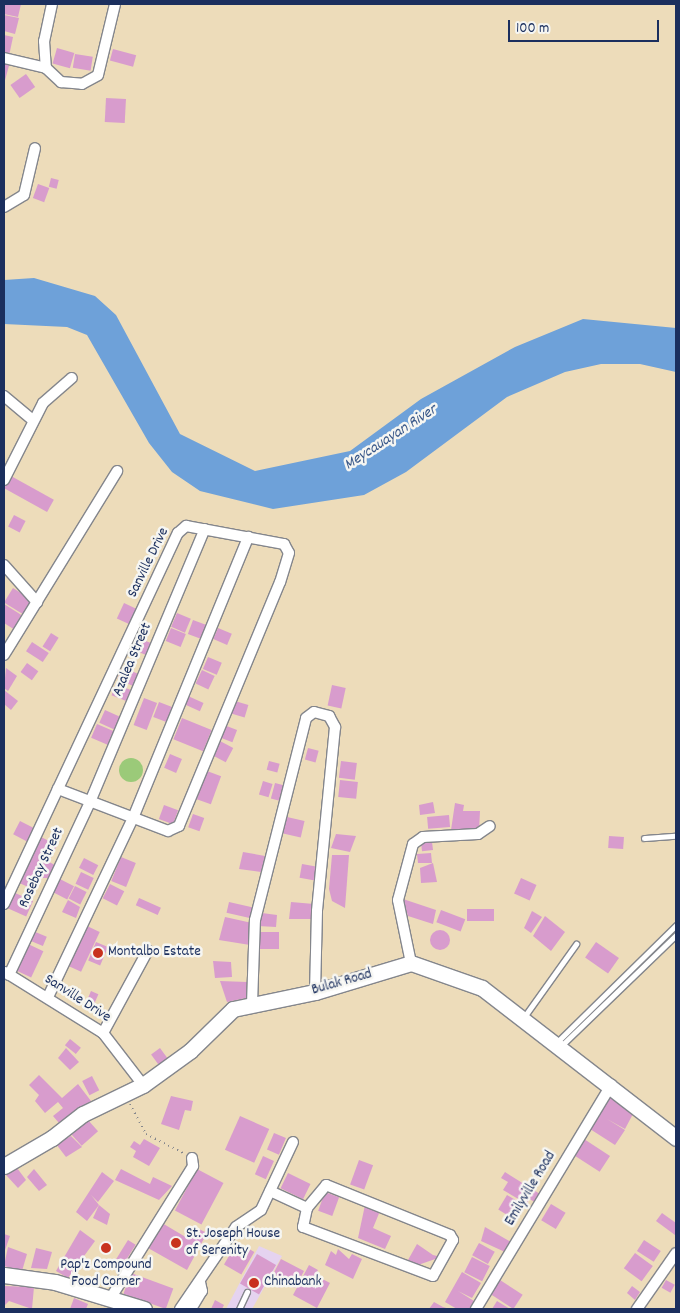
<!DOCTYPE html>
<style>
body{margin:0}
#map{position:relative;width:680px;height:1313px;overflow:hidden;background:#eddcba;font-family:Dekko,sans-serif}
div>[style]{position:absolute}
.built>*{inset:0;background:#e5d3f0}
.green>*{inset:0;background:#9bca79}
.round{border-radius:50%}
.water>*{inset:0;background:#6ea1d9}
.building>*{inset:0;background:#d89ccd;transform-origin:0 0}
.path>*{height:2px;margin-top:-1px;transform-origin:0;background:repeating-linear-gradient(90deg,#84868c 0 1px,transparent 0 5px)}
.roads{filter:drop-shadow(1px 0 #84868c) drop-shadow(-1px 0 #84868c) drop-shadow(0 1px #84868c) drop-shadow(0 -1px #84868c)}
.lane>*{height:5px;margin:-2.5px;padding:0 2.5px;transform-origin:2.5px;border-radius:2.5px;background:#fff}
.street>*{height:10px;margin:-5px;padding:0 5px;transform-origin:5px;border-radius:5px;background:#fff}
.secondary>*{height:15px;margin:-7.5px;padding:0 7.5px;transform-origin:7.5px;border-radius:7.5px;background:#fff}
.dots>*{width:14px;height:14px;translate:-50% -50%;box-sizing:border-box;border:2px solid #f6f6f2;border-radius:50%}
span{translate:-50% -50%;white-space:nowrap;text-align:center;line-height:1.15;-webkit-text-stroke:5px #f6f6f2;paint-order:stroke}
.street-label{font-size:15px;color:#1b2f5e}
.poi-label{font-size:15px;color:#1b2f5e}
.left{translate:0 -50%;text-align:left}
.water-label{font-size:16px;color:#385789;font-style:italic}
.frame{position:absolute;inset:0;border:5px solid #1b2f5e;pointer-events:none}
.scale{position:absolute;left:508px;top:20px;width:151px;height:22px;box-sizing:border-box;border:2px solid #1b2f5e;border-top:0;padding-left:6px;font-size:15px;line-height:18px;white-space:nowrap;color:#1b2f5e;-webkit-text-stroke:4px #f6f6f2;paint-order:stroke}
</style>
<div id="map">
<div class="built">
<i style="clip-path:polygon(259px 1246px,282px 1256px,252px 1309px,226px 1309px)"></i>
</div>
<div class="green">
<i class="round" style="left:119px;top:758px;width:24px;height:24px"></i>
</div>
<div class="water">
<i style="clip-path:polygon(34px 278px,95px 296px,116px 315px,180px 434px,255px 471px,350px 451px,421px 399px,515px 347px,583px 319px,676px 328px,676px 372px,640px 364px,601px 364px,565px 372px,507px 397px,406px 472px,364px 495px,273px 509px,200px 491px,172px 472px,149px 443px,87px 335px,67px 327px,4px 324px,4px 280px)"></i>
</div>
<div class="building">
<i style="clip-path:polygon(4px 4px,21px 4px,18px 17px,4px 14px)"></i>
<i style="clip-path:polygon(4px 15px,19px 18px,15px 34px,4px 31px)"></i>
<i style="clip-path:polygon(4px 35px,13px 37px,9px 56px,4px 55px)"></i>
<i style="left:57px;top:48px;width:18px;height:16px;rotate:16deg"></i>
<i style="left:113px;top:49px;width:24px;height:12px;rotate:15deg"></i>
<i style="left:75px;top:54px;width:18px;height:14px;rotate:9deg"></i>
<i style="clip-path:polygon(4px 61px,10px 62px,4px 84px)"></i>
<i style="left:26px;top:74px;width:16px;height:19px;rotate:55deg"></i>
<i style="left:106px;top:98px;width:20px;height:24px;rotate:3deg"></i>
<i style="left:51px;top:178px;width:8px;height:9px;rotate:14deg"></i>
<i style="left:38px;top:184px;width:12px;height:15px;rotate:20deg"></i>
<i style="left:11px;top:476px;width:49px;height:14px;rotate:29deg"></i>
<i style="left:14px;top:515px;width:13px;height:13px;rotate:27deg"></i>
<i style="left:13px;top:588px;width:22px;height:17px;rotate:32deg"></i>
<i style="left:124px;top:603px;width:14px;height:17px;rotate:25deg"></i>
<i style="clip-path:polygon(4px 604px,23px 616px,15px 630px,4px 623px)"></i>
<i style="left:177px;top:613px;width:15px;height:15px;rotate:23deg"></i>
<i style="left:193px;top:620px;width:15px;height:15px;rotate:20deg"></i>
<i style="left:171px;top:628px;width:16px;height:14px;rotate:22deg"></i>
<i style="left:218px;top:628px;width:15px;height:12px;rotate:23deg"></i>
<i style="left:51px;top:633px;width:9px;height:16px;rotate:32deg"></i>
<i style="left:136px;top:637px;width:18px;height:13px;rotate:22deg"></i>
<i style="left:32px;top:642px;width:20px;height:11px;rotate:33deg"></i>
<i style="left:208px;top:657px;width:15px;height:13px;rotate:23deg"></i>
<i style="left:27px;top:663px;width:14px;height:11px;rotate:36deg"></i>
<i style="left:123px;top:667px;width:21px;height:13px;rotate:25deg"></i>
<i style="clip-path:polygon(6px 668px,17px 676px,8px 691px,4px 688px)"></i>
<i style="left:202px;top:670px;width:14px;height:15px;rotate:25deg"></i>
<i style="left:116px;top:684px;width:18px;height:12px;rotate:22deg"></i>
<i style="left:332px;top:685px;width:14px;height:21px;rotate:12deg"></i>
<i style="clip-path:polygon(4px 690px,18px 701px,11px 710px,4px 704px)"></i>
<i style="left:188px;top:696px;width:17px;height:9px;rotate:24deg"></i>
<i style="left:144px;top:698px;width:14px;height:29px;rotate:21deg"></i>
<i style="left:235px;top:701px;width:14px;height:13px;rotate:17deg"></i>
<i style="left:159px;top:702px;width:14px;height:16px;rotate:21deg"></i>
<i style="left:105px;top:710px;width:20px;height:14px;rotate:24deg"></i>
<i style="left:182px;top:718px;width:32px;height:23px;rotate:22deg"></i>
<i style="left:97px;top:724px;width:21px;height:15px;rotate:23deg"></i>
<i style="left:224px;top:725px;width:14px;height:13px;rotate:21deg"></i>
<i style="left:220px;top:741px;width:15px;height:16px;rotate:28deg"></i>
<i style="left:308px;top:748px;width:11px;height:12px;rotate:15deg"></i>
<i style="left:170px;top:754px;width:13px;height:15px;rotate:23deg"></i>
<i style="left:269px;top:761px;width:11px;height:9px;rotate:15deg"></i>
<i style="left:341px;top:761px;width:16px;height:17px;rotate:7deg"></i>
<i style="left:207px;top:771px;width:15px;height:30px;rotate:20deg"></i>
<i style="left:340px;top:780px;width:18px;height:17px;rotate:6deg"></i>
<i style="left:263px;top:781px;width:10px;height:14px;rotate:17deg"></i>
<i style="left:275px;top:783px;width:11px;height:16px;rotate:15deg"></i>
<i style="clip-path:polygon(433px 802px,435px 813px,420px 815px,419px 805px)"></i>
<i style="clip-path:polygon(455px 803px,464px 805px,463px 811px,480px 811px,479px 831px,451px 830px)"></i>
<i style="left:164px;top:805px;width:15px;height:15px;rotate:20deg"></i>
<i style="left:193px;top:814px;width:12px;height:14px;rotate:20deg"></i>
<i style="left:449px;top:815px;width:12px;height:22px;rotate:85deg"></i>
<i style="left:287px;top:817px;width:18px;height:17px;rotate:13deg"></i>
<i style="left:20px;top:821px;width:16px;height:15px;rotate:27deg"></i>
<i style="clip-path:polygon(336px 834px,356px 836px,350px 852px,331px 848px)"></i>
<i style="clip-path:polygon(39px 836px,57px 845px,49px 862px,55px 865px,49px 878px,40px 878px,35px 890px,17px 882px)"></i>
<i style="left:609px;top:836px;width:15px;height:12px;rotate:4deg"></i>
<i style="left:432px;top:842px;width:8px;height:11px;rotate:83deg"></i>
<i style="clip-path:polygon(243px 852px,265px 856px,261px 872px,239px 869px)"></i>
<i style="clip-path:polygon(431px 853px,432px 863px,418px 863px,417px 854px)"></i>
<i style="clip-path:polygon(332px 855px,349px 855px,345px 908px,332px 901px,329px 889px)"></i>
<i style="left:121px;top:857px;width:16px;height:26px;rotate:22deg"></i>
<i style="left:84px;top:858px;width:16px;height:11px;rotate:27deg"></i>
<i style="clip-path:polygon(433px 863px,437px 882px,421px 883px,420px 868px)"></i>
<i style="left:302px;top:864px;width:17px;height:14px;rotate:10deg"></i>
<i style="left:81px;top:872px;width:14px;height:13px;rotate:25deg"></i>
<i style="left:58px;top:878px;width:18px;height:15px;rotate:27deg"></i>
<i style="left:521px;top:878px;width:17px;height:17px;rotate:24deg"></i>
<i style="left:110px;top:884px;width:16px;height:16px;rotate:27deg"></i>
<i style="left:75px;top:886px;width:13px;height:14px;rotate:27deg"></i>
<i style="left:13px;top:892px;width:22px;height:17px;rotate:24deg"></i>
<i style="left:139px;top:898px;width:24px;height:8px;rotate:24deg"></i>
<i style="clip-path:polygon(403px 899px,436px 910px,433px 924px,408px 916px)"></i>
<i style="clip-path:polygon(68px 900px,80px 907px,76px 918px,62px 912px)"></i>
<i style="left:229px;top:902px;width:26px;height:11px;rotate:13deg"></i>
<i style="clip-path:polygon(291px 902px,314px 904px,312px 919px,289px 919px)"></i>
<i style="left:494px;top:909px;width:12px;height:27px;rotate:90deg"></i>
<i style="left:441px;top:910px;width:26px;height:13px;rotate:21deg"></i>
<i style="clip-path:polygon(532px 911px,542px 917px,531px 933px,524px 928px)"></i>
<i style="clip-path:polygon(262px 913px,277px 915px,276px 927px,258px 926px)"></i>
<i style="clip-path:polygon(545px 916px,565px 932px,551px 951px,533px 936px)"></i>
<i style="clip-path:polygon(225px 917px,252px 923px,250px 945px,219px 940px)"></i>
<i style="left:87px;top:926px;width:14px;height:44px;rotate:25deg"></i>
<i class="round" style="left:430px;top:930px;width:20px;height:20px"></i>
<i style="left:33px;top:931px;width:15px;height:10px;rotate:23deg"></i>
<i style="left:258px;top:932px;width:21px;height:17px"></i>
<i style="left:96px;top:942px;width:13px;height:20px;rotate:23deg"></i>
<i style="left:596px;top:942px;width:28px;height:19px;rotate:35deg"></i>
<i style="left:28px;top:944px;width:17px;height:29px;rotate:25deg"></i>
<i style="clip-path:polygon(213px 961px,231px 962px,232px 977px,215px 978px)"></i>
<i style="clip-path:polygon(220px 981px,247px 982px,246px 998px,227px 1002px)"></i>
<i style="left:91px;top:991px;width:8px;height:19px;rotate:23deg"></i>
<i style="left:70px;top:1039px;width:14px;height:8px;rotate:39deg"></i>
<i style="clip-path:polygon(66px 1048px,79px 1062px,70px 1070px,58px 1058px)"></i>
<i style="left:160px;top:1048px;width:14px;height:11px;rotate:54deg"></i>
<i style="clip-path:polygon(39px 1075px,62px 1098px,78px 1084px,91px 1101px,59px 1123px,53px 1116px,63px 1108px,58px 1102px,45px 1113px,35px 1101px,39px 1095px,29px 1085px)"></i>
<i style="left:92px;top:1076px;width:16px;height:11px;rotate:63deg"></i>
<i style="clip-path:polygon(171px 1096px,193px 1101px,191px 1111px,185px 1110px,179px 1130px,161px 1124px)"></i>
<i style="clip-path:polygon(611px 1096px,634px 1112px,625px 1129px,607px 1119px,625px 1130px,615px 1145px,590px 1129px)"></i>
<i style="left:240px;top:1116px;width:32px;height:37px;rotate:24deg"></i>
<i style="left:88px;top:1120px;width:15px;height:22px;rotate:48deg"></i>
<i style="left:274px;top:1133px;width:13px;height:18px;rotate:23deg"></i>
<i style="clip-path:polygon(71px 1136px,82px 1147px,66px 1157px,56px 1144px)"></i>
<i style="clip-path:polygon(144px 1139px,160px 1148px,149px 1166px,133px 1157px,136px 1151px,130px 1147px,134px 1141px,140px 1145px)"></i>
<i style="left:584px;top:1139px;width:31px;height:19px;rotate:33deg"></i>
<i style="left:263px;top:1156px;width:12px;height:20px;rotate:24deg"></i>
<i style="left:359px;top:1160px;width:15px;height:26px;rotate:20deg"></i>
<i style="clip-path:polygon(17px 1168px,26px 1180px,18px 1188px,6px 1175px)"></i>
<i style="clip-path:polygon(34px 1169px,47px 1185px,39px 1191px,27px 1177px)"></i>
<i style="clip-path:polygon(121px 1169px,150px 1184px,153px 1177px,172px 1186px,159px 1200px,115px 1180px)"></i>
<i style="left:197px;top:1169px;width:30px;height:47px;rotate:28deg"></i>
<i style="clip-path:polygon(102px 1172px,114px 1181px,98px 1202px,91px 1195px,99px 1205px,87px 1221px,76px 1212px)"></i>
<i style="clip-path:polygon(505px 1172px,540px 1194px,535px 1202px,529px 1199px,527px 1204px,503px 1190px,508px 1182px,501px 1178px)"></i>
<i style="left:288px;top:1173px;width:25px;height:17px;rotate:26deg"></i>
<i style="left:325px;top:1192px;width:15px;height:20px;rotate:20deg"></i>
<i style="left:507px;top:1195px;width:21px;height:17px;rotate:31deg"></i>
<i style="left:551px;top:1204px;width:17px;height:19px;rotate:31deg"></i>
<i style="clip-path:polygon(99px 1205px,110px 1214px,107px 1225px,93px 1218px)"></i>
<i style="clip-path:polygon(365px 1205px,380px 1211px,373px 1228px,391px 1236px,385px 1249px,358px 1238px)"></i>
<i style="clip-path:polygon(662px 1213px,676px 1223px,675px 1235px,656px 1221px)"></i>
<i style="clip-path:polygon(162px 1223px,189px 1239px,195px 1227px,207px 1233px,187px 1270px,148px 1248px)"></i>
<i style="clip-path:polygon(485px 1227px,511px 1242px,505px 1252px,481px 1241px)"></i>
<i style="clip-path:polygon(80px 1230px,95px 1241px,68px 1278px,56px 1271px)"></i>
<i style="clip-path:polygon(4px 1234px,10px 1236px,4px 1253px)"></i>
<i style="left:128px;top:1240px;width:9px;height:22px;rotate:32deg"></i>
<i style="left:644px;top:1240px;width:20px;height:13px;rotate:33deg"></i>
<i style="left:237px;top:1242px;width:20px;height:26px;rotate:30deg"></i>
<i style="left:479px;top:1243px;width:18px;height:14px;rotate:29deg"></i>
<i style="clip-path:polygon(417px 1244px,433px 1255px,441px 1257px,418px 1265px,408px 1260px)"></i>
<i style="clip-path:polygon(8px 1247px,27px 1254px,22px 1271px,4px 1266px)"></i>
<i style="clip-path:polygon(36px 1248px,52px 1252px,47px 1269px,31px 1268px)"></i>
<i style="clip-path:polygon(338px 1249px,349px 1259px,352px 1254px,362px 1259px,353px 1279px,325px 1265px,331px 1251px,336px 1255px)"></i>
<i style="left:635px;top:1253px;width:22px;height:19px;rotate:36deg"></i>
<i style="left:257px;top:1254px;width:22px;height:34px;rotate:30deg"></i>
<i style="left:472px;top:1257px;width:20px;height:17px;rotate:27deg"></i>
<i style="clip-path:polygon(281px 1259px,304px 1271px,295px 1288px,283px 1282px,280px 1288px,269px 1282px)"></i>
<i style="clip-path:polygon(309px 1265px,318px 1270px,315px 1275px,330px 1283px,317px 1308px,293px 1295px)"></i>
<i style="clip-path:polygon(462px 1272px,481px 1283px,472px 1298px,458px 1291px,474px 1301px,469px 1309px,457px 1309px,445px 1302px)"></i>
<i style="left:131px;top:1273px;width:45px;height:22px;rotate:20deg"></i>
<i style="left:500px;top:1280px;width:27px;height:17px;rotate:33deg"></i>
<i style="left:666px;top:1280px;width:10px;height:9px;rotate:29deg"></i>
<i style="clip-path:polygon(4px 1286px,34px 1287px,32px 1309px,9px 1301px,4px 1306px)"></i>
<i style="clip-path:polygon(632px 1286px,640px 1292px,635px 1300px,627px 1293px)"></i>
<i style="clip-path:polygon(74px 1298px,88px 1304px,86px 1309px,70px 1309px)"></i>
<i style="clip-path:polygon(215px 1300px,224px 1305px,222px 1309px,211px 1309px)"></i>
<i style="clip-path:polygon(497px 1301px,510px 1309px,492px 1309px)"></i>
<i style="clip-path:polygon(434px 1302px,443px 1307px,450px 1309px,429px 1309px)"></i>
</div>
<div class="path">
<i style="left:130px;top:1104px;width:34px;rotate:62deg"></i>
<i style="left:146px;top:1134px;width:42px;rotate:27.2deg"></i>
</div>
<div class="roads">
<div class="lane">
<i style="left:644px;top:838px;width:32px;rotate:-4deg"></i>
<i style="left:524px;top:1017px;width:90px;rotate:-54.5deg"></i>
<i style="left:557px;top:1042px;width:167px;rotate:-44.5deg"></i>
<i style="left:561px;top:1046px;width:160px;rotate:-44deg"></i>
<i style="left:239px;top:1309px;width:19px;rotate:-65deg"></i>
</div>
<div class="street">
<i style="left:52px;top:4px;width:38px;rotate:102deg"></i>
<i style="left:44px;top:41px;width:27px;rotate:86deg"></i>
<i style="left:46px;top:68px;width:21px;rotate:43deg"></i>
<i style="left:61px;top:82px;width:21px;rotate:5deg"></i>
<i style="left:82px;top:84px;width:18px;rotate:-29deg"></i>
<i style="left:98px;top:75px;width:73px;rotate:-76.5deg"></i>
<i style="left:4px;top:58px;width:43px;rotate:13.4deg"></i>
<i style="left:4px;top:207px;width:23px;rotate:-31deg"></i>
<i style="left:24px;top:195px;width:48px;rotate:-76.8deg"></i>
<i style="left:4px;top:396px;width:38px;rotate:40deg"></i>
<i style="left:4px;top:480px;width:86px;rotate:-63.1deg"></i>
<i style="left:43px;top:403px;width:38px;rotate:-41deg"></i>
<i style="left:4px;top:565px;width:50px;rotate:48.3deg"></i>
<i style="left:4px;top:655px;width:216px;rotate:-58.4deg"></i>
<i style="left:4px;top:904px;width:410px;rotate:-64.9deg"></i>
<i style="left:178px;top:533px;width:11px;rotate:-41deg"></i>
<i style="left:186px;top:526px;width:100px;rotate:10.4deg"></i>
<i style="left:284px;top:544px;width:10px;rotate:61deg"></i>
<i style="left:289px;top:553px;width:30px;rotate:107deg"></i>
<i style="left:280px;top:582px;width:264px;rotate:112.5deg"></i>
<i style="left:179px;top:826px;width:12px;rotate:156deg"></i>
<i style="left:168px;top:831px;width:118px;rotate:-159.1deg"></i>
<i style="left:411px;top:963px;width:64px;rotate:-101.7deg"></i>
<i style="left:398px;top:900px;width:58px;rotate:-75deg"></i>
<i style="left:413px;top:844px;width:12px;rotate:-35deg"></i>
<i style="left:423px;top:837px;width:55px;rotate:-3.1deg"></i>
<i style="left:478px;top:834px;width:14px;rotate:-34deg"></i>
<i style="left:5px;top:972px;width:115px;rotate:31.9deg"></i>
<i style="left:103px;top:1033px;width:66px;rotate:52.4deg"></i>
<i style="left:9px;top:975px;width:191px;rotate:-64.9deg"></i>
<i style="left:90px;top:802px;width:296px;rotate:-67.2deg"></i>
<i style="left:48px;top:997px;width:198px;rotate:-64.6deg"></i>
<i style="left:133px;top:818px;width:304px;rotate:-67.7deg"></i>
<i style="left:252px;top:1004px;width:84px;rotate:-88deg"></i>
<i style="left:255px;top:920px;width:208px;rotate:-75.8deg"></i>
<i style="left:306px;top:718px;width:10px;rotate:-37deg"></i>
<i style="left:314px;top:712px;width:16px;rotate:15deg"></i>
<i style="left:329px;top:716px;width:13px;rotate:61deg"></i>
<i style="left:335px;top:727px;width:185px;rotate:95.6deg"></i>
<i style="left:317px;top:911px;width:81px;rotate:91.4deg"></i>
<i style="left:103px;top:1033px;width:94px;rotate:-61.5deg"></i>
<i style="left:326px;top:1185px;width:134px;rotate:22deg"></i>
<i style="left:450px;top:1235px;width:6px;rotate:59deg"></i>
<i style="left:453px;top:1240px;width:41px;rotate:119.1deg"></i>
<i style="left:433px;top:1276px;width:139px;rotate:-159.3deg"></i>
<i style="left:303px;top:1227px;width:19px;rotate:-78deg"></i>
<i style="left:307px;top:1208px;width:30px;rotate:-50deg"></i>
<i style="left:270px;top:1191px;width:41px;rotate:24.7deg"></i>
<i style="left:110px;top:1299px;width:157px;rotate:-58deg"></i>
<i style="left:193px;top:1166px;width:8px;rotate:-97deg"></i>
<i style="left:180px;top:1309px;width:99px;rotate:-55.7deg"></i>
<i style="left:236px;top:1227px;width:30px;rotate:-34deg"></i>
<i style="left:261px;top:1210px;width:75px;rotate:-64.8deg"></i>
<i style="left:191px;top:1309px;width:21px;rotate:-59deg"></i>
<i style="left:202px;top:1291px;width:9px;rotate:-103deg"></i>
<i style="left:476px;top:1309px;width:262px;rotate:-58.9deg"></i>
<i style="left:637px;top:1309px;width:68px;rotate:-55.1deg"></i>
</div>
<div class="secondary">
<i style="left:4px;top:1166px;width:56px;rotate:-30.3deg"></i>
<i style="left:52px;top:1138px;width:39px;rotate:-38deg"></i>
<i style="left:83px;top:1114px;width:67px;rotate:-25.8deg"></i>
<i style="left:143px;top:1085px;width:58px;rotate:-35.9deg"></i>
<i style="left:190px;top:1051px;width:60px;rotate:-44.3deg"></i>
<i style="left:233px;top:1009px;width:84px;rotate:-11.7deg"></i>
<i style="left:315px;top:992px;width:100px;rotate:-16.8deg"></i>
<i style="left:411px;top:963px;width:75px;rotate:19.4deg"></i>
<i style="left:482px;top:988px;width:245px;rotate:37.7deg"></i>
<i style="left:4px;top:1275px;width:51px;rotate:7.8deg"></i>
<i style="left:55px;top:1282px;width:93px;rotate:16.9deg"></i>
</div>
</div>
<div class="dots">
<i style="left:98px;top:953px;background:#c8321e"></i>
<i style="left:176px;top:1243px;background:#c8321e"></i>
<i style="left:106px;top:1248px;background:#c8321e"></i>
<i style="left:254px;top:1283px;background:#c8321e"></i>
</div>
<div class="street-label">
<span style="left:149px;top:563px;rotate:-64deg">Sanville Drive</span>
<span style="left:133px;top:660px;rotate:-67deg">Azalea Street</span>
<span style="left:42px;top:868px;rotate:-65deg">Rosebay Street</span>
<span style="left:342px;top:983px;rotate:-16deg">Bulak Road</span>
<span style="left:77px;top:999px;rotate:33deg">Sanville Drive</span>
<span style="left:531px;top:1189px;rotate:-59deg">Emilyville Road</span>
</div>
<div class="poi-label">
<span class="left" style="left:108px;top:953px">Montalbo Estate</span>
<span class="left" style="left:186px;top:1243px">St. Joseph House<br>of Serenity</span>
<span style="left:106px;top:1274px">Pap'z Compound<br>Food Corner</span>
<span class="left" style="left:264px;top:1283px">Chinabank</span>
</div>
<div class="water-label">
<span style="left:391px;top:438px;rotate:-33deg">Meycauayan River</span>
</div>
<div class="frame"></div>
<div class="scale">100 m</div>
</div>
